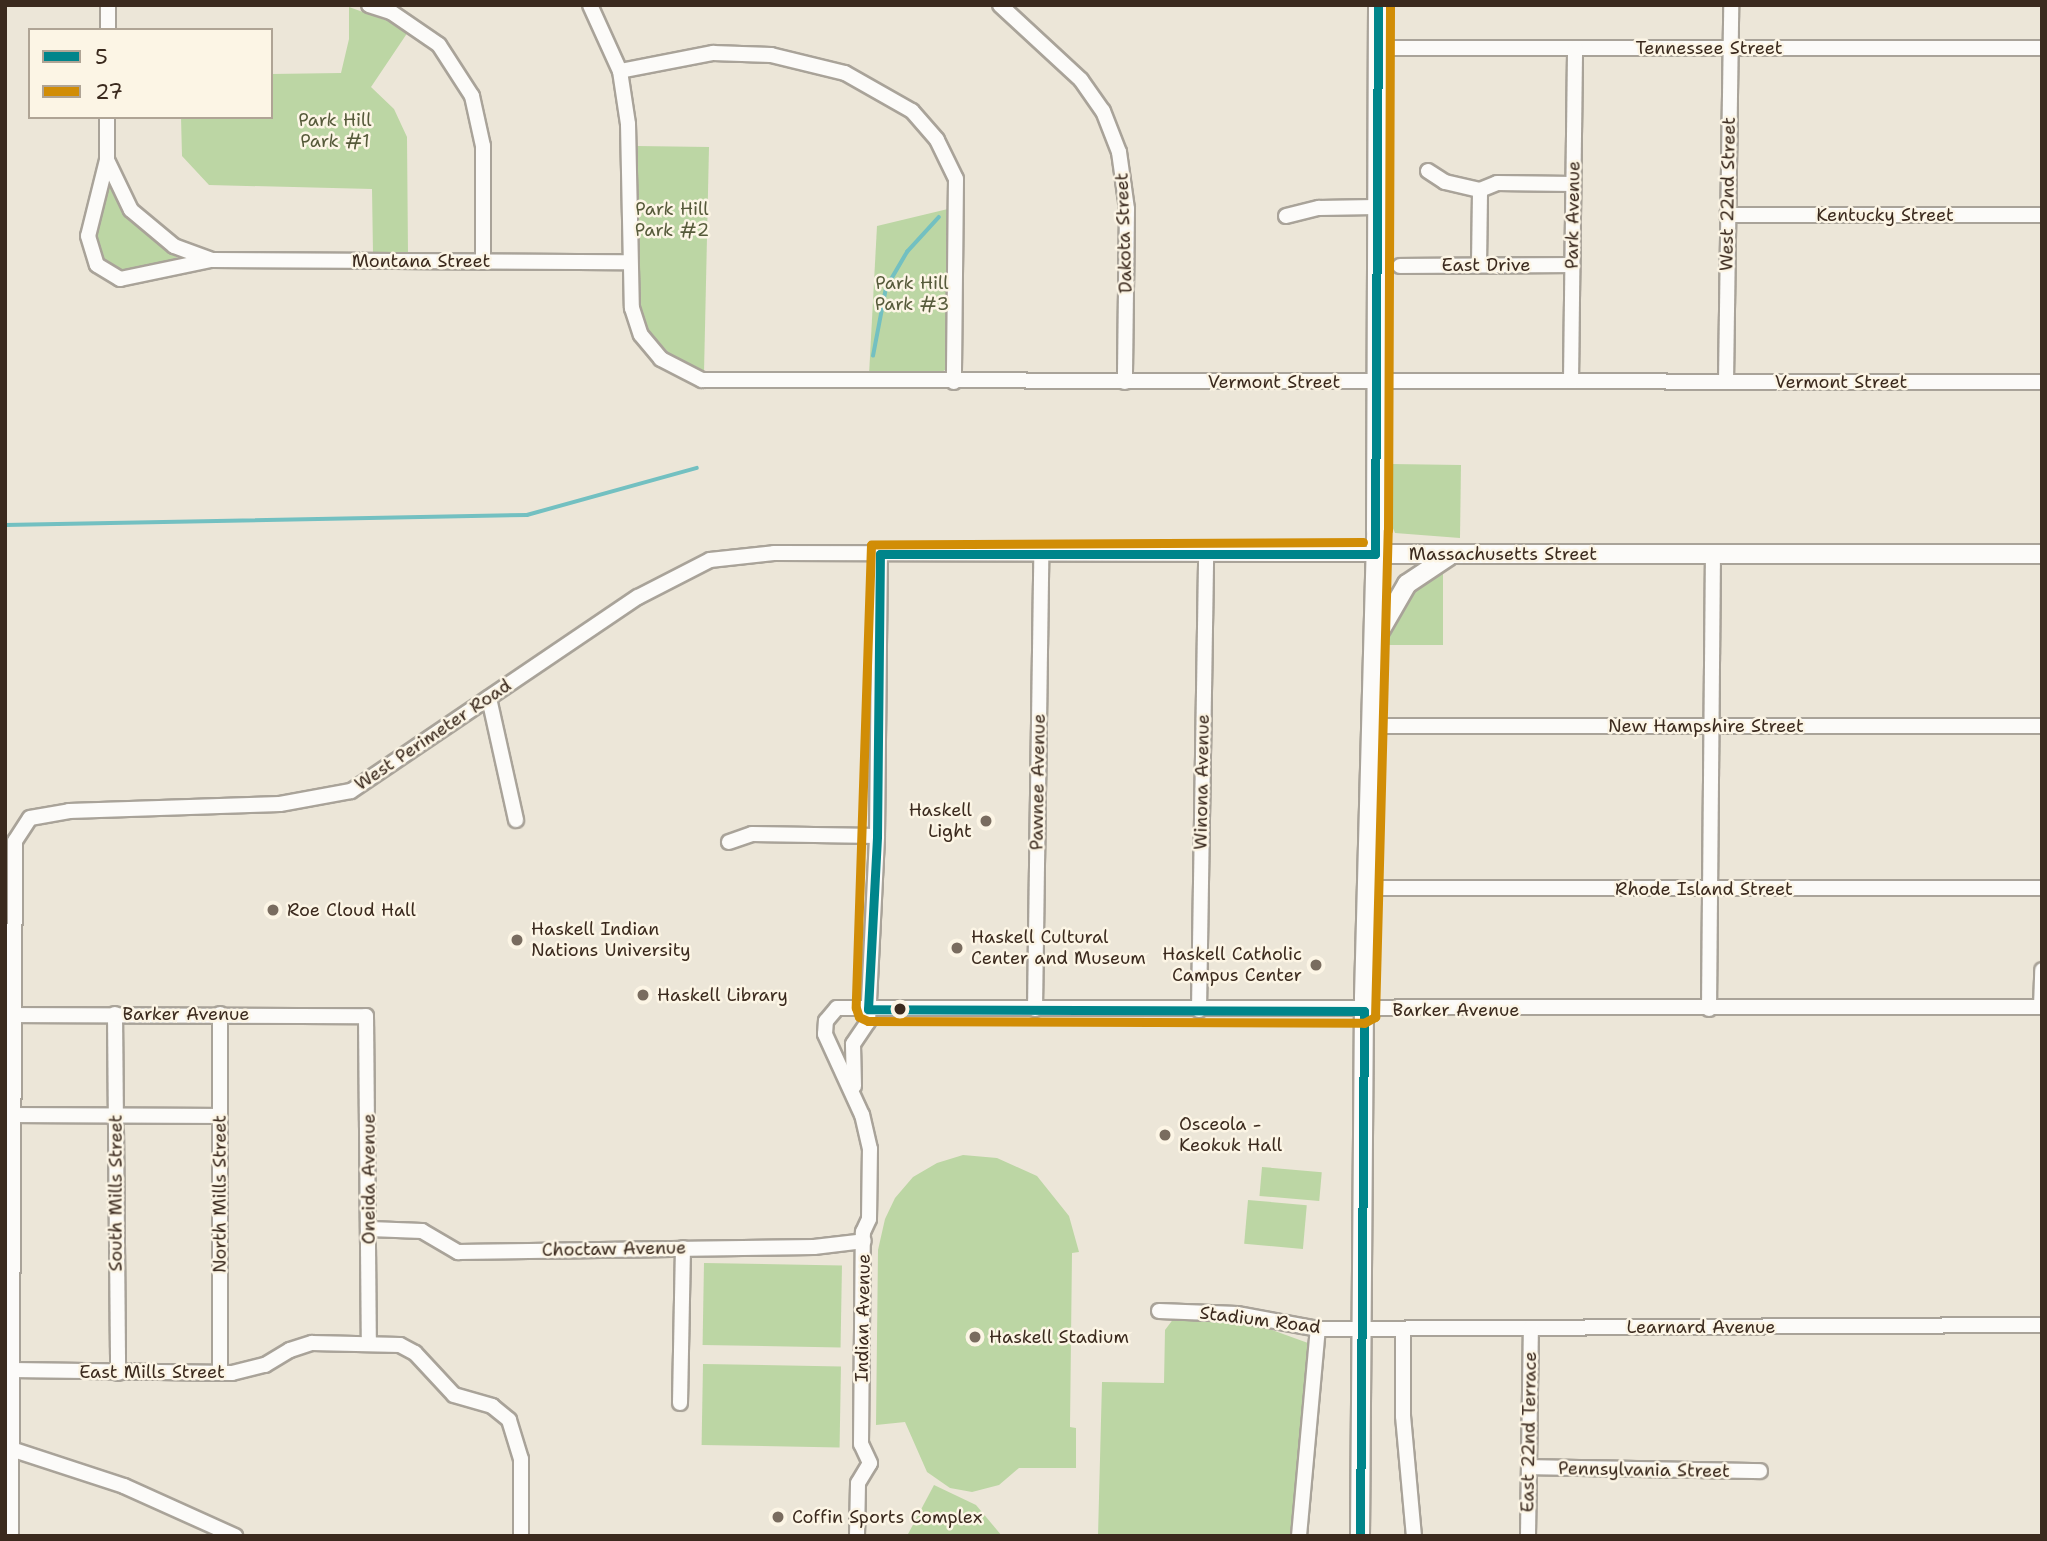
<!DOCTYPE html>
<style>
body{margin:0}
#map{position:relative;width:2047px;height:1541px;overflow:hidden;background:#ece6d8;font-family:"Shantell Sans",sans-serif}
div>[style]{position:absolute}
.green>*{inset:0;background:#bcd6a4;transform-origin:0 0}
.stream>*{height:3.5px;margin:-1.75px;padding:0 1.75px;transform-origin:1.75px;border-radius:1.75px;background:#73c0c1}
.roads{filter:drop-shadow(2px 0 #a9a399) drop-shadow(-2px 0 #a9a399) drop-shadow(0 2px #a9a399) drop-shadow(0 -2px #a9a399)}
.minor>*{height:14px;margin:-7px;padding:0 7px;transform-origin:7px;border-radius:7px;background:#fcfbf9}
.major>*{height:18px;margin:-9px;padding:0 9px;transform-origin:9px;border-radius:9px;background:#fcfbf9}
.bus-1>*{height:9px;margin:-4.5px;padding:0 4.5px;transform-origin:4.5px;border-radius:4.5px;background:#00858b}
.bus-2>*{height:9px;margin:-4.5px;padding:0 4.5px;transform-origin:4.5px;border-radius:4.5px;background:#d18d06}
.dots>*{width:19px;height:19px;translate:-50% -50%;box-sizing:border-box;border:4px solid #fcf5e5;border-radius:50%}
span{translate:-50% -50%;white-space:nowrap;text-align:center;line-height:1.15;-webkit-text-stroke:5px #fcf5e5;paint-order:stroke}
.street-label{font-size:18px;color:#3b2a1e}
.park-label{font-size:18px;color:#565a3a}
.poi-label{font-size:18px;color:#3b2a1e}
.right{translate:-100% -50%;text-align:right}
.left{translate:0 -50%;text-align:left}
.frame{position:absolute;inset:0;border:7px solid #3b2a1e;pointer-events:none}
.legend{position:absolute;left:28px;top:28px;width:245px;height:91px;box-sizing:border-box;background:#fcf5e5;border:2px solid #afa495;margin:0;padding:9px 12px;list-style:none;font-size:21px;color:#3b2a1e}
.legend li{display:flex;align-items:center;gap:14px;height:35px}
.legend b{width:35px;border:2px solid #afa495}
</style>
<div id="map">
<div class="green">
<i style="clip-path:polygon(349px 7px,410px 29px,371px 87px,394px 109px,407px 137px,408px 254px,373px 254px,372px 189px,209px 185px,182px 156px,181px 117px,271px 117px,271px 74px,341px 73px,349px 39px)"></i>
<i style="clip-path:polygon(637px 146px,709px 147px,704px 373px,676px 361px,642px 323px,636px 293px)"></i>
<i style="clip-path:polygon(108px 184px,132px 221px,180px 260px,123px 273px,106px 267px,95px 251px,94px 233px)"></i>
<i style="clip-path:polygon(952px 208px,947px 368px,940px 374px,869px 375px,877px 226px)"></i>
<i style="clip-path:polygon(1391px 464px,1461px 465px,1460px 538px,1395px 533px,1390px 521px)"></i>
<i style="clip-path:polygon(1443px 567px,1443px 645px,1387px 645px,1401px 598px)"></i>
<i style="clip-path:polygon(963px 1155px,997px 1158px,1037px 1176px,1069px 1216px,1079px 1252px,1072px 1253px,1070px 1427px,1076px 1428px,1076px 1468px,1019px 1468px,999px 1485px,972px 1492px,950px 1488px,927px 1472px,905px 1422px,876px 1425px,878px 1250px,885px 1219px,895px 1198px,913px 1177px,937px 1163px)"></i>
<i style="left:1262px;top:1167px;width:60px;height:29px;rotate:5deg"></i>
<i style="left:1248px;top:1200px;width:59px;height:44px;rotate:5deg"></i>
<i style="left:704px;top:1263px;width:138px;height:82px;rotate:1deg"></i>
<i style="clip-path:polygon(1174px 1318px,1253px 1323px,1308px 1343px,1292px 1536px,1098px 1536px,1102px 1382px,1164px 1383px,1165px 1330px)"></i>
<i style="left:703px;top:1364px;width:138px;height:81px;rotate:1deg"></i>
<i style="clip-path:polygon(934px 1485px,976px 1505px,1002px 1536px,907px 1536px)"></i>
</div>
<div class="stream">
<i style="left:873px;top:356px;width:69px;rotate:-79.2deg"></i>
<i style="left:886px;top:288px;width:42px;rotate:-59.7deg"></i>
<i style="left:907px;top:252px;width:47px;rotate:-47.6deg"></i>
<i style="left:5px;top:525px;width:522px;rotate:-1.1deg"></i>
<i style="left:527px;top:515px;width:176px;rotate:-15.5deg"></i>
</div>
<div class="roads">
<div class="minor">
<i style="left:369px;top:5px;width:23px;rotate:18deg"></i>
<i style="left:391px;top:12px;width:58px;rotate:34.5deg"></i>
<i style="left:439px;top:45px;width:61px;rotate:57.1deg"></i>
<i style="left:472px;top:96px;width:51px;rotate:77.6deg"></i>
<i style="left:483px;top:146px;width:116px;rotate:90deg"></i>
<i style="left:590px;top:5px;width:72px;rotate:65.6deg"></i>
<i style="left:620px;top:71px;width:54px;rotate:81.4deg"></i>
<i style="left:628px;top:124px;width:184px;rotate:88.8deg"></i>
<i style="left:632px;top:308px;width:28px;rotate:72deg"></i>
<i style="left:641px;top:335px;width:31px;rotate:50deg"></i>
<i style="left:661px;top:359px;width:46px;rotate:27.1deg"></i>
<i style="left:702px;top:380px;width:1340px;rotate:0.09deg"></i>
<i style="left:1000px;top:5px;width:110px;rotate:42.8deg"></i>
<i style="left:1081px;top:80px;width:38px;rotate:55deg"></i>
<i style="left:1103px;top:111px;width:44px;rotate:68.7deg"></i>
<i style="left:1119px;top:152px;width:58px;rotate:82deg"></i>
<i style="left:1127px;top:209px;width:173px;rotate:90.7deg"></i>
<i style="left:108px;top:30px;width:25px;rotate:-90deg"></i>
<i style="left:1377px;top:48px;width:665px"></i>
<i style="left:620px;top:71px;width:95px;rotate:-11deg"></i>
<i style="left:713px;top:53px;width:58px;rotate:2deg"></i>
<i style="left:771px;top:55px;width:76px;rotate:13.7deg"></i>
<i style="left:845px;top:73px;width:77px;rotate:29.6deg"></i>
<i style="left:912px;top:111px;width:38px;rotate:49deg"></i>
<i style="left:937px;top:140px;width:43px;rotate:64deg"></i>
<i style="left:956px;top:179px;width:203px;rotate:90.6deg"></i>
<i style="left:107px;top:117px;width:43px;rotate:90deg"></i>
<i style="left:107px;top:160px;width:55px;rotate:64.4deg"></i>
<i style="left:131px;top:210px;width:56px;rotate:39.9deg"></i>
<i style="left:174px;top:246px;width:40px;rotate:20.2deg"></i>
<i style="left:212px;top:260px;width:418px;rotate:0.3deg"></i>
<i style="left:107px;top:160px;width:78px;rotate:104deg"></i>
<i style="left:88px;top:236px;width:30px;rotate:73deg"></i>
<i style="left:97px;top:265px;width:27px;rotate:31deg"></i>
<i style="left:120px;top:279px;width:93px;rotate:-11.8deg"></i>
<i style="left:1428px;top:171px;width:20px;rotate:33deg"></i>
<i style="left:1445px;top:182px;width:36px;rotate:13deg"></i>
<i style="left:1480px;top:190px;width:18px;rotate:-22deg"></i>
<i style="left:1497px;top:183px;width:76px;rotate:0.8deg"></i>
<i style="left:1727px;top:215px;width:315px"></i>
<i style="left:1286px;top:216px;width:34px;rotate:-14deg"></i>
<i style="left:1319px;top:208px;width:56px;rotate:-1deg"></i>
<i style="left:1479px;top:265px;width:75px;rotate:-89.2deg"></i>
<i style="left:1400px;top:266px;width:172px;rotate:-0.3deg"></i>
<i style="left:1571px;top:381px;width:333px;rotate:-89.3deg"></i>
<i style="left:1726px;top:382px;width:377px;rotate:-89.2deg"></i>
<i style="left:489px;top:698px;width:125px;rotate:77.5deg"></i>
<i style="left:1371px;top:726px;width:671px"></i>
<i style="left:729px;top:842px;width:24px;rotate:-19deg"></i>
<i style="left:752px;top:834px;width:125px;rotate:0.9deg"></i>
<i style="left:1367px;top:888px;width:675px"></i>
<i style="left:2041px;top:1007px;width:37px;rotate:-88deg"></i>
<i style="left:1035px;top:1009px;width:455px;rotate:-89.2deg"></i>
<i style="left:1709px;top:1009px;width:455px;rotate:-89.5deg"></i>
<i style="left:1199px;top:1010px;width:456px;rotate:-89.1deg"></i>
<i style="left:115px;top:1014px;width:359px;rotate:89.5deg"></i>
<i style="left:6px;top:1015px;width:360px;rotate:0.2deg"></i>
<i style="left:366px;top:1016px;width:327px;rotate:89.5deg"></i>
<i style="left:854px;top:1086px;width:42px;rotate:-91.4deg"></i>
<i style="left:853px;top:1044px;width:27px;rotate:-56deg"></i>
<i style="left:868px;top:1022px;width:186px;rotate:-87.2deg"></i>
<i style="left:877px;top:836px;width:282px;rotate:-89.4deg"></i>
<i style="left:14px;top:1115px;width:206px;rotate:0.3deg"></i>
<i style="left:370px;top:1229px;width:52px;rotate:2.2deg"></i>
<i style="left:422px;top:1231px;width:42px;rotate:30.3deg"></i>
<i style="left:458px;top:1252px;width:356px;rotate:-0.8deg"></i>
<i style="left:814px;top:1247px;width:50px;rotate:-6.8deg"></i>
<i style="left:1159px;top:1311px;width:78px;rotate:2.2deg"></i>
<i style="left:1237px;top:1314px;width:82px;rotate:10.5deg"></i>
<i style="left:1318px;top:1329px;width:724px;rotate:-0.32deg"></i>
<i style="left:1403px;top:1329px;width:87px;rotate:90deg"></i>
<i style="left:1403px;top:1416px;width:121px;rotate:84.8deg"></i>
<i style="left:12px;top:1370px;width:220px;rotate:0.8deg"></i>
<i style="left:232px;top:1373px;width:34px;rotate:-14deg"></i>
<i style="left:265px;top:1365px;width:29px;rotate:-31deg"></i>
<i style="left:290px;top:1350px;width:23px;rotate:-18deg"></i>
<i style="left:312px;top:1343px;width:88px;rotate:1.3deg"></i>
<i style="left:400px;top:1345px;width:17px;rotate:28deg"></i>
<i style="left:415px;top:1353px;width:57px;rotate:47.1deg"></i>
<i style="left:454px;top:1395px;width:40px;rotate:16deg"></i>
<i style="left:492px;top:1406px;width:22px;rotate:39deg"></i>
<i style="left:509px;top:1420px;width:41px;rotate:72.9deg"></i>
<i style="left:521px;top:1459px;width:77px;rotate:90deg"></i>
<i style="left:220px;top:1373px;width:359px;rotate:-90deg"></i>
<i style="left:680px;top:1403px;width:155px;rotate:-88.9deg"></i>
<i style="left:5px;top:1447px;width:125px;rotate:18.1deg"></i>
<i style="left:124px;top:1486px;width:122px;rotate:24.2deg"></i>
<i style="left:1529px;top:1467px;width:231px;rotate:1deg"></i>
<i style="left:11px;top:1536px;width:695px;rotate:-89.67deg"></i>
<i style="left:15px;top:841px;width:27px;rotate:-57deg"></i>
<i style="left:30px;top:818px;width:40px;rotate:-10deg"></i>
<i style="left:69px;top:811px;width:211px;rotate:-1.9deg"></i>
<i style="left:280px;top:804px;width:72px;rotate:-10.4deg"></i>
<i style="left:351px;top:791px;width:346px;rotate:-34.1deg"></i>
<i style="left:638px;top:597px;width:81px;rotate:-27.2deg"></i>
<i style="left:710px;top:560px;width:64px;rotate:-6.2deg"></i>
<i style="left:774px;top:553px;width:601px;rotate:0.1deg"></i>
<i style="left:857px;top:1536px;width:53px;rotate:-88.9deg"></i>
<i style="left:858px;top:1483px;width:23px;rotate:-59deg"></i>
<i style="left:870px;top:1463px;width:21px;rotate:-115deg"></i>
<i style="left:861px;top:1444px;width:212px;rotate:-89.5deg"></i>
<i style="left:863px;top:1232px;width:14px;rotate:-65deg"></i>
<i style="left:869px;top:1219px;width:70px;rotate:-89.2deg"></i>
<i style="left:870px;top:1149px;width:35px;rotate:-103deg"></i>
<i style="left:862px;top:1115px;width:89px;rotate:-114.6deg"></i>
<i style="left:825px;top:1034px;width:13px;rotate:-86deg"></i>
<i style="left:826px;top:1021px;width:17px;rotate:-50deg"></i>
<i style="left:837px;top:1008px;width:1205px;rotate:-0.05deg"></i>
<i style="left:1299px;top:1536px;width:208px;rotate:-84.8deg"></i>
<i style="left:1528px;top:1536px;width:208px;rotate:-89.2deg"></i>
</div>
<div class="major">
<i style="left:1375px;top:554px;width:667px"></i>
<i style="left:1377px;top:636px;width:60px;rotate:-60deg"></i>
<i style="left:1407px;top:584px;width:50px;rotate:-33.7deg"></i>
<i style="left:1360px;top:1536px;width:539px;rotate:-89.57deg"></i>
<i style="left:1364px;top:997px;width:467px;rotate:-88.5deg"></i>
<i style="left:1376px;top:530px;width:525px;rotate:-89.78deg"></i>
</div>
</div>
<div class="bus-1">
<i style="left:1360px;top:1536px;width:525px;rotate:-89.56deg"></i>
<i style="left:1364px;top:1011px;width:496px;rotate:-179.8deg"></i>
<i style="left:868px;top:1009px;width:173px;rotate:-87deg"></i>
<i style="left:877px;top:836px;width:282px;rotate:-89.4deg"></i>
<i style="left:880px;top:554px;width:495px"></i>
<i style="left:1375px;top:554px;width:549px;rotate:-89.69deg"></i>
</div>
<div class="bus-2">
<i style="left:1363px;top:542px;width:492px;rotate:179.7deg"></i>
<i style="left:871px;top:545px;width:463px;rotate:91.9deg"></i>
<i style="left:856px;top:1008px;width:9px;rotate:72deg"></i>
<i style="left:859px;top:1017px;width:10px;rotate:24deg"></i>
<i style="left:868px;top:1021px;width:496px;rotate:0.2deg"></i>
<i style="left:1364px;top:1023px;width:13px;rotate:-29deg"></i>
<i style="left:1375px;top:1017px;width:487px;rotate:-88.5deg"></i>
<i style="left:1388px;top:530px;width:525px;rotate:-89.78deg"></i>
</div>
<div class="dots">
<i style="left:986px;top:821px;background:#796c5f"></i>
<i style="left:273px;top:910px;background:#796c5f"></i>
<i style="left:517px;top:940px;background:#796c5f"></i>
<i style="left:957px;top:948px;background:#796c5f"></i>
<i style="left:1316px;top:965px;background:#796c5f"></i>
<i style="left:643px;top:995px;background:#796c5f"></i>
<i style="left:900px;top:1009px;background:#3b2a1e"></i>
<i style="left:1165px;top:1135px;background:#796c5f"></i>
<i style="left:975px;top:1337px;background:#796c5f"></i>
<i style="left:778px;top:1517px;background:#796c5f"></i>
</div>
<div class="street-label">
<span style="left:1709px;top:48px">Tennessee Street</span>
<span style="left:1728px;top:194px;rotate:-89deg">West 22nd Street</span>
<span style="left:1573px;top:215px;rotate:-89deg">Park Avenue</span>
<span style="left:1885px;top:215px">Kentucky Street</span>
<span style="left:1124px;top:233px;rotate:-92deg">Dakota Street</span>
<span style="left:421px;top:261px">Montana Street</span>
<span style="left:1486px;top:265px">East Drive</span>
<span style="left:1274px;top:382px">Vermont Street</span>
<span style="left:1841px;top:382px">Vermont Street</span>
<span style="left:1503px;top:554px">Massachusetts Street</span>
<span style="left:1706px;top:726px">New Hampshire Street</span>
<span style="left:433px;top:735px;rotate:-34deg">West Perimeter Road</span>
<span style="left:1038px;top:782px;rotate:-89deg">Pawnee Avenue</span>
<span style="left:1202px;top:782px;rotate:-89deg">Winona Avenue</span>
<span style="left:1704px;top:889px">Rhode Island Street</span>
<span style="left:1456px;top:1010px">Barker Avenue</span>
<span style="left:186px;top:1014px">Barker Avenue</span>
<span style="left:369px;top:1179px;rotate:-90deg">Oneida Avenue</span>
<span style="left:116px;top:1193px;rotate:-90deg">South Mills Street</span>
<span style="left:220px;top:1194px;rotate:-90deg">North Mills Street</span>
<span style="left:614px;top:1249px;rotate:-1deg">Choctaw Avenue</span>
<span style="left:863px;top:1318px;rotate:-89deg">Indian Avenue</span>
<span style="left:1260px;top:1320px;rotate:7deg">Stadium Road</span>
<span style="left:1701px;top:1327px">Learnard Avenue</span>
<span style="left:152px;top:1372px">East Mills Street</span>
<span style="left:1529px;top:1432px;rotate:-89deg">East 22nd Terrace</span>
<span style="left:1644px;top:1470px;rotate:1deg">Pennsylvania Street</span>
</div>
<div class="park-label">
<span style="left:335px;top:131px">Park Hill<br>Park #1</span>
<span style="left:672px;top:220px">Park Hill<br>Park #2</span>
<span style="left:912px;top:294px">Park Hill<br>Park #3</span>
</div>
<div class="poi-label">
<span class="right" style="left:972px;top:821px">Haskell<br>Light</span>
<span class="left" style="left:287px;top:910px">Roe Cloud Hall</span>
<span class="left" style="left:531px;top:940px">Haskell Indian<br>Nations University</span>
<span class="left" style="left:971px;top:948px">Haskell Cultural<br>Center and Museum</span>
<span class="right" style="left:1302px;top:965px">Haskell Catholic<br>Campus Center</span>
<span class="left" style="left:657px;top:995px">Haskell Library</span>
<span class="left" style="left:1179px;top:1135px">Osceola -<br>Keokuk Hall</span>
<span class="left" style="left:989px;top:1337px">Haskell Stadium</span>
<span class="left" style="left:792px;top:1517px">Coffin Sports Complex</span>
</div>
<div class="frame"></div>
<ul class="legend">
<li><b style="height:9px;background:#00858b"></b>5</li>
<li><b style="height:9px;background:#d18d06"></b>27</li>
</ul>
</div>
